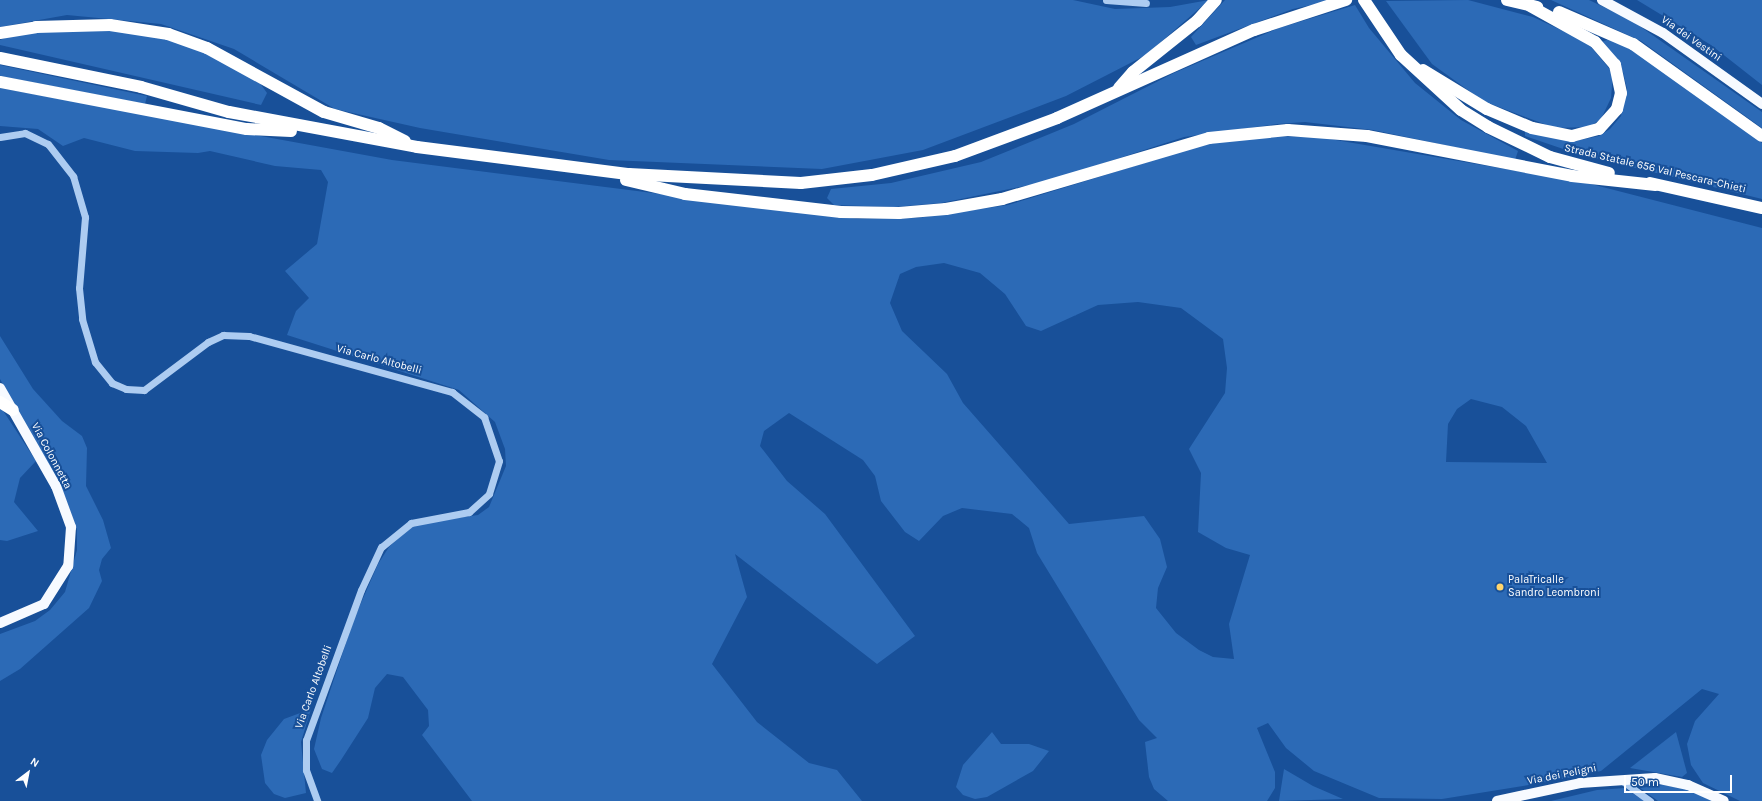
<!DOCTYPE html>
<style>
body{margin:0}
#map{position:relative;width:1762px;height:801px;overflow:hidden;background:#185099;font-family:Karla,sans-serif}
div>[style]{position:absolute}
.green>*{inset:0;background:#2c6ab6}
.minor>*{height:7px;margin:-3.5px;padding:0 3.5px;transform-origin:3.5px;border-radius:3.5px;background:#adccf1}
.major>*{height:10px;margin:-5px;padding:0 5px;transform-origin:5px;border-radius:5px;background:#f7faff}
.highway>*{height:12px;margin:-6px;padding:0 6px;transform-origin:6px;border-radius:6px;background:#fff}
.dots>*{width:11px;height:11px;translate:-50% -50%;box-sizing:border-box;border:2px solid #185099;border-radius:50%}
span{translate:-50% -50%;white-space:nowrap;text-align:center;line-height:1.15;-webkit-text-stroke:4px #185099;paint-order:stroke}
.street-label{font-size:11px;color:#fff}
.poi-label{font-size:11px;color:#fff}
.left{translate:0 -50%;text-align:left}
.north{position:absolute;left:8px;top:753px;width:40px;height:40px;-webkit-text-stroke:3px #185099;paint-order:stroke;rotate:32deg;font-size:11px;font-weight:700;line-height:16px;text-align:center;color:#fff}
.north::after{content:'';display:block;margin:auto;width:14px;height:18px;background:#fff;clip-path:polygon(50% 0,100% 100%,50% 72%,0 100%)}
.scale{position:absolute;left:1624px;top:775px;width:108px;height:18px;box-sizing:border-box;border:2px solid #fff;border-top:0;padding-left:5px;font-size:12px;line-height:14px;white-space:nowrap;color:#fff;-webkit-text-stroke:3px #185099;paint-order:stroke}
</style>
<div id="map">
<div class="green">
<i style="clip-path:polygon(0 0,1073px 0,1115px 9px,1170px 7px,1209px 0,1146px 55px,1066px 96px,923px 150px,822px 169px,609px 160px,420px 128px,335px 109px,234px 49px,161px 24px,67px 15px,0 27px)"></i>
<i style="clip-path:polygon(1225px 0,1334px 0,1293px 9px,1196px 45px,1191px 37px)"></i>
<i style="clip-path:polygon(1468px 0,1533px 17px,1587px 42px,1613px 73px,1611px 98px,1601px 119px,1589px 127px,1555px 128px,1483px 101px,1432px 64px,1386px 1px)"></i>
<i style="clip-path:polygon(1551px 0,1589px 0,1631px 20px,1762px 112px,1762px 128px,1641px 41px)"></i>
<i style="clip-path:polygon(1637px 0,1762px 0,1762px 85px,1711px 45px)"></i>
<i style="clip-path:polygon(1355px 5px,1369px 28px,1415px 83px,1461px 120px,1518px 151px,1515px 160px,1373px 130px,1305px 122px,1278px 124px,1184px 137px,1049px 181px,941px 203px,894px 207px,834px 205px,827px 198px,831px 189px,891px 183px,981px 162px,1074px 124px,1174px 73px,1279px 28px)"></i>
<i style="clip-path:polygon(55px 27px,135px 32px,188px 45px,257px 79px,267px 93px,261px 105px,0 45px,0 40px,13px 35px)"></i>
<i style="clip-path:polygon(1611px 38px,1654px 64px,1762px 143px,1762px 199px,1575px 153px,1525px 136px,1525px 131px,1575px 141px,1599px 136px,1610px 129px,1621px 116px,1627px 89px,1623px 72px,1602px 42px)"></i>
<i style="clip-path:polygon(0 65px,147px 96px,145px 104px,0 76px)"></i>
<i style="clip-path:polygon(evenodd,0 88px,392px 160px,858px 219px,917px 218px,1008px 205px,1193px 148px,1244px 136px,1318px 137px,1587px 183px,1762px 228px,1762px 801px,1740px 801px,1703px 783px,1691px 765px,1687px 744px,1695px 721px,1719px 694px,1702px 689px,1601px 771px,1553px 781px,1442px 799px,1379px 798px,1314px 771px,1286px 748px,1268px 723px,1257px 728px,1275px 772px,1275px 788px,1267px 801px,1168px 801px,1154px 789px,1149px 777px,1145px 742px,1157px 738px,1139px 720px,1037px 553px,1029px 528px,1012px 514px,962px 508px,943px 516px,919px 541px,905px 532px,881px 501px,875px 476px,863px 460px,789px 413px,764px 431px,760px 446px,787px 481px,825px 514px,915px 636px,877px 664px,735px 554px,747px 597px,712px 664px,757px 722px,809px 763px,837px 770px,862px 801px,472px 801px,422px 735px,429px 726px,428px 710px,403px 677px,387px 674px,375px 688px,368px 718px,341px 760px,332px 773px,322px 769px,314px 749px,321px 718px,354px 619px,378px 564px,389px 547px,414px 524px,478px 515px,489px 507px,506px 466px,505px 449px,495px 422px,459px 390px,287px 335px,296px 311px,309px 298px,285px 271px,317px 244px,328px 182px,321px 170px,275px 166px,210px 151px,198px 153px,135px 151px,84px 138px,63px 146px,38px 129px,0 126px,0 88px,944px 263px,980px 273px,1005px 294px,1026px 326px,1041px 331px,1098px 305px,1138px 302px,1181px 308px,1223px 339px,1227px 368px,1225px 393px,1189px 449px,1201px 473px,1198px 532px,1226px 548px,1250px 555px,1229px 624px,1234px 659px,1213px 657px,1199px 650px,1176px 633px,1156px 608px,1158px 588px,1167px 567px,1160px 539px,1144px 516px,1069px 524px,963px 403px,947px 374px,902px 331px,890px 303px,900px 274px,916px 267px,944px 263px,0 88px,1471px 399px,1502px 407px,1526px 426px,1547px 463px,1446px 462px,1448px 424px,1457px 409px,1471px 399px)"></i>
<i style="clip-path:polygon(0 336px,33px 389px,62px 421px,82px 436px,87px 448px,86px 486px,103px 520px,111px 548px,102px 559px,99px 570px,102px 581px,89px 608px,20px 669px,0 681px,0 634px,35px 621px,50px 610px,65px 592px,77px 550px,77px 530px,65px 497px,0 379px)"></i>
<i style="clip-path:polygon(0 406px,36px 461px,20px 478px,14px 502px,38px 531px,7px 541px,0 540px)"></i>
<i style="clip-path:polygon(311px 709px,301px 742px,306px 793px,285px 798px,274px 794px,265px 783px,261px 755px,267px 740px,284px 719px)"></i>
<i style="clip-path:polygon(992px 732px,1001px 744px,1029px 744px,1049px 751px,1033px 771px,987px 797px,975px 799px,963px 795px,956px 787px,963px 765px)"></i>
<i style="clip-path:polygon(1676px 732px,1687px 773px,1682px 777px,1630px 768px)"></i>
<i style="clip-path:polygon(1284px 769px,1313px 786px,1343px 799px,1279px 801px)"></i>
<i style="clip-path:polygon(1663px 785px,1686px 789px,1713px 801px,1658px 801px,1640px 788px)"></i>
<i style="clip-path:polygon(1625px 788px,1644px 801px,1551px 801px,1597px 790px)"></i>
</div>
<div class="minor">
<i style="left:1106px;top:0;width:40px;rotate:4.3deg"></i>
<i style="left:0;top:137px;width:25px;rotate:-9deg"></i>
<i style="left:25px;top:133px;width:25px;rotate:26deg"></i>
<i style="left:48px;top:144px;width:41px;rotate:52deg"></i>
<i style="left:73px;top:176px;width:43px;rotate:73.7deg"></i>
<i style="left:85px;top:217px;width:71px;rotate:94.8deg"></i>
<i style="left:79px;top:288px;width:31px;rotate:84deg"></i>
<i style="left:82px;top:319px;width:45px;rotate:73.2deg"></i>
<i style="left:95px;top:362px;width:27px;rotate:51deg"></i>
<i style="left:112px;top:383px;width:15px;rotate:23deg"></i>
<i style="left:126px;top:389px;width:18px;rotate:3deg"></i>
<i style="left:144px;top:390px;width:80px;rotate:-36.9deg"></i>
<i style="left:208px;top:342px;width:17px;rotate:-25deg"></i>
<i style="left:223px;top:335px;width:26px;rotate:2deg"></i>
<i style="left:249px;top:336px;width:211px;rotate:15.4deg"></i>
<i style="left:452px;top:392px;width:41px;rotate:38deg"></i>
<i style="left:484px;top:417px;width:46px;rotate:71.2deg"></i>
<i style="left:499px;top:461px;width:34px;rotate:107deg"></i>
<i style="left:489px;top:494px;width:27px;rotate:138deg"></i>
<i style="left:469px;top:512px;width:59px;rotate:169.3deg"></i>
<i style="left:411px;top:523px;width:38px;rotate:141deg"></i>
<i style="left:381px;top:547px;width:47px;rotate:114.9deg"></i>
<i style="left:361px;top:590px;width:160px;rotate:110.1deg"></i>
<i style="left:306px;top:740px;width:30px;rotate:90deg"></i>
<i style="left:306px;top:770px;width:33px;rotate:70deg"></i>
<i style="left:1621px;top:780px;width:36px;rotate:36deg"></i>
</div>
<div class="major">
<i style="left:1602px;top:0;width:69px;rotate:28.4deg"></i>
<i style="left:1663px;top:33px;width:122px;rotate:35.6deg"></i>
<i style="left:0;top:388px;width:113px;rotate:60.3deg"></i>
<i style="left:56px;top:486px;width:44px;rotate:69.9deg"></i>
<i style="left:71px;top:527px;width:39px;rotate:94deg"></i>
<i style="left:68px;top:566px;width:45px;rotate:122.3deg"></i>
<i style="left:44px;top:604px;width:48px;rotate:156.6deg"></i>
<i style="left:1497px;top:801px;width:85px;rotate:-12.2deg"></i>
<i style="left:1580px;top:783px;width:75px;rotate:-3.8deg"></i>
<i style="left:1655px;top:778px;width:34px;rotate:12deg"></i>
<i style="left:1688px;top:785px;width:39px;rotate:24deg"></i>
</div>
<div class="highway">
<i style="left:1364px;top:0;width:66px;rotate:56.1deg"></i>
<i style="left:1401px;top:55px;width:81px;rotate:42.5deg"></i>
<i style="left:1461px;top:110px;width:32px;rotate:32deg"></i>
<i style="left:1488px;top:127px;width:69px;rotate:25.8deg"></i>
<i style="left:1550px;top:157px;width:61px;rotate:15.2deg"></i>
<i style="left:1507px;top:0;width:31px;rotate:13deg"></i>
<i style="left:1559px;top:12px;width:81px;rotate:23.4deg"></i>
<i style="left:1633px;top:44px;width:158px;rotate:35.5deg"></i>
<i style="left:0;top:33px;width:36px;rotate:-9deg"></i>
<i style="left:36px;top:27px;width:74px;rotate:-1.5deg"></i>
<i style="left:110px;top:25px;width:59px;rotate:8.8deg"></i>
<i style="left:168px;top:34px;width:41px;rotate:19.7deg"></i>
<i style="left:207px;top:48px;width:133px;rotate:28.7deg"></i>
<i style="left:324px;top:112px;width:57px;rotate:16.2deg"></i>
<i style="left:379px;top:128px;width:29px;rotate:27deg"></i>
<i style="left:0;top:58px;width:144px;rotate:11.6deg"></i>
<i style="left:141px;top:87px;width:91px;rotate:15.9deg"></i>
<i style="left:229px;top:112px;width:191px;rotate:10.5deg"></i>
<i style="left:417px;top:147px;width:214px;rotate:7.3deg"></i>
<i style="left:629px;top:174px;width:172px;rotate:3deg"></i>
<i style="left:801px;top:183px;width:71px;rotate:-6.4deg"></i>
<i style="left:872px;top:175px;width:85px;rotate:-12.9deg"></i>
<i style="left:955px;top:156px;width:109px;rotate:-20.4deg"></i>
<i style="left:1057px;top:118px;width:216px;rotate:-24.1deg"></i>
<i style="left:1254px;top:30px;width:97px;rotate:-18.1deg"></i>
<i style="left:1423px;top:70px;width:75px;rotate:31.4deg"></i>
<i style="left:1487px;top:109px;width:49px;rotate:22.9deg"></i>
<i style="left:1532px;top:128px;width:41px;rotate:11.3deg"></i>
<i style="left:1572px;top:136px;width:28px;rotate:-15deg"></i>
<i style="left:1599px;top:129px;width:27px;rotate:-48deg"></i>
<i style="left:1617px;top:109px;width:16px;rotate:-76deg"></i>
<i style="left:1621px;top:93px;width:29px;rotate:-102deg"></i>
<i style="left:1615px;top:65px;width:30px;rotate:-131deg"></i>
<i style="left:1595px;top:42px;width:74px;rotate:-151deg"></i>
<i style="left:0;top:82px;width:251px;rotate:10.8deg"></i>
<i style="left:247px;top:129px;width:44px;rotate:2.6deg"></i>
<i style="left:1119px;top:88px;width:21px;rotate:-49deg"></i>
<i style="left:1133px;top:72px;width:82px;rotate:-38.6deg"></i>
<i style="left:1197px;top:21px;width:28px;rotate:-48deg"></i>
<i style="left:626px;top:180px;width:61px;rotate:13.3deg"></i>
<i style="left:685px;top:194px;width:157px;rotate:6.6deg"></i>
<i style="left:841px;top:212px;width:58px;rotate:1deg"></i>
<i style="left:899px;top:213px;width:47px;rotate:-4.9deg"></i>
<i style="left:946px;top:209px;width:57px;rotate:-10.1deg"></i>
<i style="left:1002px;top:199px;width:216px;rotate:-16.4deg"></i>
<i style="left:1209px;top:138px;width:79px;rotate:-5.8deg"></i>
<i style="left:1288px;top:130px;width:79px;rotate:4.3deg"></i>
<i style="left:1367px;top:136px;width:209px;rotate:11deg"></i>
<i style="left:1572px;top:176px;width:84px;rotate:6.1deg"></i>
<i style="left:1650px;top:183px;width:115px;rotate:12.6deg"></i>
<i style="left:0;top:402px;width:15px;rotate:32deg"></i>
</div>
<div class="dots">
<i style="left:1500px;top:587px;background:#ffd56d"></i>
</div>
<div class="street-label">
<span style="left:1691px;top:39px;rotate:35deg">Via dei Vestini</span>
<span style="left:1655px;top:169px;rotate:13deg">Strada Statale 656 Val Pescara-Chieti</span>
<span style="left:379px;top:360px;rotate:15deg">Via Carlo Altobelli</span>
<span style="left:51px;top:456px;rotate:62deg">Via Colonnetta</span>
<span style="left:314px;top:687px;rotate:-70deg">Via Carlo Altobelli</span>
<span style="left:1562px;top:775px;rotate:-11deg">Via dei Peligni</span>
</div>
<div class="poi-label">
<span class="left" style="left:1508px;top:587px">PalaTricalle<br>Sandro Leombroni</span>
</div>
<div class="north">N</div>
<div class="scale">50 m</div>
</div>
